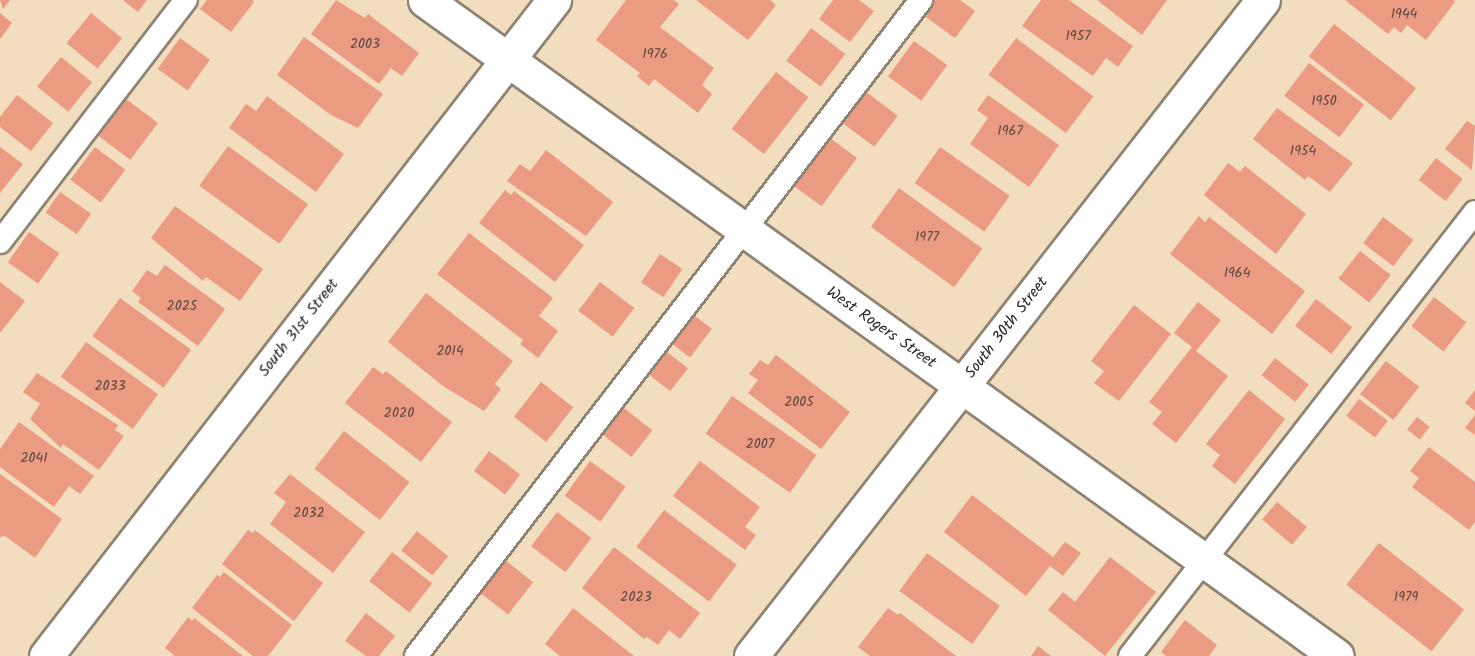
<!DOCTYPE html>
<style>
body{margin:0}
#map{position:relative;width:1475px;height:656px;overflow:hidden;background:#f2ddbe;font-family:Kalam,sans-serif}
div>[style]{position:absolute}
.building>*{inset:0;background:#ea9b82;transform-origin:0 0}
.roads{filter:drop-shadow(2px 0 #8e8474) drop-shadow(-2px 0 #8e8474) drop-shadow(0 2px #8e8474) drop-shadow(0 -2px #8e8474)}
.lane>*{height:22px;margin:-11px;padding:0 11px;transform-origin:11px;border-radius:11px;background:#fff}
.street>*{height:33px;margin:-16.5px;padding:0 16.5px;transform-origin:16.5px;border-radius:16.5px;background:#fff}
span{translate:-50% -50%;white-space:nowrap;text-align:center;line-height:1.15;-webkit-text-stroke:6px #fff;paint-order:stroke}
.number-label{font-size:14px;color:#5b4741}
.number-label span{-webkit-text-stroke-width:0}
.street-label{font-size:16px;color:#2b2b2b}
</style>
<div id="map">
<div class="building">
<i style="clip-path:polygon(0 0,10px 0,3px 9px)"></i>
<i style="clip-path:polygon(123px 0,147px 0,138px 12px)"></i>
<i style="clip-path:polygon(207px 0,252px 0,254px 2px,231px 32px,200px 9px)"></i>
<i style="clip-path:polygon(336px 0,365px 18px,368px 14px,419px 53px,402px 76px,391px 68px,379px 84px,311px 34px)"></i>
<i style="clip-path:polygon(626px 0,674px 0,679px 4px,660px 27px,714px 68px,702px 85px,712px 94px,698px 113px,654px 79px,649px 86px,637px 76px,640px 73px,596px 40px)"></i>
<i style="clip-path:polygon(696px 0,770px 0,776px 5px,748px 40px)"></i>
<i style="clip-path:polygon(833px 0,859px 0,874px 11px,850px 42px,819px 19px)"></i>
<i style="clip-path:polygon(934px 0,960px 0,975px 11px,955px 38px,923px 15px)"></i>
<i style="clip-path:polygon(1041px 0,1069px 0,1133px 46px,1118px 67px,1106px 58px,1093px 76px,1022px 26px)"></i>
<i style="clip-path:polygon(1097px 0,1167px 0,1142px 35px)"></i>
<i style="clip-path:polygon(1345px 0,1453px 0,1455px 2px,1426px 40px,1407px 25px,1401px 33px,1394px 27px,1388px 34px)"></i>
<i style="clip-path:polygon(0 13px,12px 23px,0 39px)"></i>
<i style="left:91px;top:13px;width:40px;height:39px;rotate:39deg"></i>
<i style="left:1334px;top:24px;width:104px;height:41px;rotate:38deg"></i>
<i style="left:811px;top:28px;width:43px;height:41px;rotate:37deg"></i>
<i style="clip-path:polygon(304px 37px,383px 94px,358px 128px,331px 115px,277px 75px)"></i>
<i style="left:180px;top:38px;width:37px;height:38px;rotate:36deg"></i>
<i style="left:1016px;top:38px;width:97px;height:46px;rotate:37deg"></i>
<i style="left:914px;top:41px;width:41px;height:44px;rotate:36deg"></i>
<i style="left:61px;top:57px;width:40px;height:38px;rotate:39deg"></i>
<i style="left:1309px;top:63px;width:69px;height:41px;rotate:37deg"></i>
<i style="left:776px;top:72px;width:41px;height:72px;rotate:38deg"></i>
<i style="left:865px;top:91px;width:41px;height:39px;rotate:37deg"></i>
<i style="clip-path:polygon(17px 95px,53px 123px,31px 151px,0 127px,0 117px)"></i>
<i style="clip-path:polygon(988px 95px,1059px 145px,1029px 187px,970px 144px,988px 118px,977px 110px)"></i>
<i style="clip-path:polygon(267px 96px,344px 154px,316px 192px,229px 128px,246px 104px,256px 111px)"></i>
<i style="left:126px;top:99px;width:40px;height:46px;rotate:37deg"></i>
<i style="clip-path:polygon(1277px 108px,1353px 163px,1330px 192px,1308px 176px,1305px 180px,1253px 139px)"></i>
<i style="clip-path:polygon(1467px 121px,1475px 126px,1472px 170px,1445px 149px)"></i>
<i style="left:823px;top:133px;width:42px;height:60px;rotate:36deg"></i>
<i style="left:228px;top:146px;width:99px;height:49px;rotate:36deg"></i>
<i style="clip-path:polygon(0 147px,23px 164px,0 193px)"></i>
<i style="left:95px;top:147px;width:38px;height:41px;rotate:37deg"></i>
<i style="left:940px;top:147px;width:85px;height:44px;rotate:35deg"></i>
<i style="clip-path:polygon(546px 150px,613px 202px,586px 236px,507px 181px,520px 164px,530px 171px)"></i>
<i style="left:1436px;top:158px;width:34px;height:28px;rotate:38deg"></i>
<i style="clip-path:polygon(1228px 163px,1240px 172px,1245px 166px,1306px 214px,1276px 254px,1204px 195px)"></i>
<i style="left:899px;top:188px;width:103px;height:48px;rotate:36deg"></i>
<i style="clip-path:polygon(505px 190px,511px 195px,514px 191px,584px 245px,555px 282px,479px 223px)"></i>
<i style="left:60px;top:192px;width:38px;height:25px;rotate:35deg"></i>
<i style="clip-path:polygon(175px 206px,263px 269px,240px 301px,206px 277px,203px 281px,151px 238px)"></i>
<i style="clip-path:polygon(1199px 216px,1205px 222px,1209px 217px,1305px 291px,1272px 334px,1170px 254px)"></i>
<i style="left:1383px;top:217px;width:38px;height:33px;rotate:37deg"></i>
<i style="left:29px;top:232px;width:37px;height:37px;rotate:35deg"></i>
<i style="clip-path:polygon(469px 233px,553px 298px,539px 316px,558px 331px,538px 358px,520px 344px,523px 340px,437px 274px)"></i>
<i style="left:1360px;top:251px;width:39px;height:35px;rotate:38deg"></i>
<i style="left:660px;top:254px;width:27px;height:34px;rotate:34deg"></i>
<i style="clip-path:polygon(165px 265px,225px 309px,198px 346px,138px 302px,141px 298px,132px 291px,147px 270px,157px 276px)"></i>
<i style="clip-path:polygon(0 282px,25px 301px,0 333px)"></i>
<i style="left:600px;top:282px;width:43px;height:36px;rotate:37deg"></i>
<i style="clip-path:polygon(426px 293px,513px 361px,495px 384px,501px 389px,484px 411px,443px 386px,388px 342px)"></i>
<i style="left:1434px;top:297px;width:41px;height:37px;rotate:38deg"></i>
<i style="left:120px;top:298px;width:88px;height:47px;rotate:36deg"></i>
<i style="left:1316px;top:299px;width:46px;height:34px;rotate:38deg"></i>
<i style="clip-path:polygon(1198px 302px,1221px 320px,1196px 351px,1228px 376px,1176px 443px,1152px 424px,1162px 412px,1149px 402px,1192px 347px,1174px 333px)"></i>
<i style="clip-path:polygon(1134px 305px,1171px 334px,1119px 401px,1094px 383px,1104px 371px,1091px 361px)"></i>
<i style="left:687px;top:310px;width:31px;height:36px;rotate:37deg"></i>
<i style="left:86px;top:342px;width:89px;height:43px;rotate:36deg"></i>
<i style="left:662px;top:348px;width:33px;height:29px;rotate:38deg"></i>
<i style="clip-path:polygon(776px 355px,850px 412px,821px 449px,748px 393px,758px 380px,749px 374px,760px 360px,768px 365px)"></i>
<i style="left:1275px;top:358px;width:43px;height:22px;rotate:38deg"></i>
<i style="left:1386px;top:361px;width:42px;height:42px;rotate:38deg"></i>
<i style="clip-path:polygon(373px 367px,383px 374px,386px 371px,452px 422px,421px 462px,345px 403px)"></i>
<i style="clip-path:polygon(37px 373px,118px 425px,115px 430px,124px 436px,99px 470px,63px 444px,61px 448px,30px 419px,40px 404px,23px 392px)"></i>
<i style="left:541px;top:382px;width:41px;height:44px;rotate:38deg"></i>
<i style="clip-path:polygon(1249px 390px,1285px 419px,1235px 484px,1212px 466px,1220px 455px,1206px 444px)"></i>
<i style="clip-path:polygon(1475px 390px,1475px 411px,1465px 403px)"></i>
<i style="left:732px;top:396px;width:103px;height:46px;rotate:35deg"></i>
<i style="left:1359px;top:399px;width:36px;height:21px;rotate:37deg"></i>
<i style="left:620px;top:405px;width:41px;height:34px;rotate:38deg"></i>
<i style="clip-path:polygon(1475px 415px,1475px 435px,1465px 428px)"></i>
<i style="left:1417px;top:417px;width:16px;height:16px;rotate:38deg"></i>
<i style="clip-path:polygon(19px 422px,94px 476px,80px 494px,69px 486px,54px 507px,0 467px,0 449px)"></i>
<i style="left:344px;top:431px;width:83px;height:48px;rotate:38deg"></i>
<i style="clip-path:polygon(1429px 447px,1475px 482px,1475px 522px,1469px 530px,1412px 487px,1419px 478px,1410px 471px)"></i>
<i style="left:489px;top:451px;width:39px;height:25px;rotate:37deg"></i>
<i style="left:590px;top:461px;width:44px;height:43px;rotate:36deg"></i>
<i style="clip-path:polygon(700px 461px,760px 507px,745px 527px,756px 535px,745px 550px,673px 496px)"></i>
<i style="clip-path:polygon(0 474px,62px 519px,35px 558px,5px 536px,0 537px)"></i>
<i style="clip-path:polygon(290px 474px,365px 532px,333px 573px,270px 524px,286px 502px,274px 493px)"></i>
<i style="clip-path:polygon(972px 495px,1053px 557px,1065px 542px,1081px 553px,1063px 576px,1050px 566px,1026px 596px,944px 532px)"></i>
<i style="left:1277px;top:502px;width:39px;height:23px;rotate:40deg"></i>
<i style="left:664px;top:510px;width:91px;height:46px;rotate:37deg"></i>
<i style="left:557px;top:512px;width:43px;height:43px;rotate:37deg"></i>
<i style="clip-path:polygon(248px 530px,253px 533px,255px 530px,323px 583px,294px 621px,222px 564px)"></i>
<i style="left:417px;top:531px;width:40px;height:25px;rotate:39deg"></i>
<i style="left:1379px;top:543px;width:108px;height:53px;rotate:38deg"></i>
<i style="clip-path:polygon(614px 547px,700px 613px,680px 639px,669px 630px,658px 645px,647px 637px,644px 639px,582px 588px)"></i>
<i style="left:392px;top:552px;width:51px;height:37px;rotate:38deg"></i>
<i style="left:927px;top:553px;width:90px;height:47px;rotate:36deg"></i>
<i style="left:501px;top:557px;width:41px;height:41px;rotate:38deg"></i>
<i style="clip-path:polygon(1110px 557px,1156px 592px,1105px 656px,1048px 610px,1063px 592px,1075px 602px)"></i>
<i style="clip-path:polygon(224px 572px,292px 625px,268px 656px,253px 656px,192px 608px,217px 575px,220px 577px)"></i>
<i style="clip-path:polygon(573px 608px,578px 612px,634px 656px,560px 656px,545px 644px)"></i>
<i style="clip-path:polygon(888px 608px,898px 615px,900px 613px,956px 656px,870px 656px,858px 647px)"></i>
<i style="clip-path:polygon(366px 613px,395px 636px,379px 656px,366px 656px,345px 641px)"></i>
<i style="clip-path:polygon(188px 617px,192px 621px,194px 618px,243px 656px,175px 656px,165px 648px)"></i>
<i style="clip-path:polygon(1185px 620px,1217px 645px,1209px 656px,1166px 656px,1161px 652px)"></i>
<i style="clip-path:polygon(1038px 646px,1051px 656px,1031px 656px)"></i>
</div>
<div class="roads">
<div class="lane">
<i style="left:0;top:242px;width:305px;rotate:-52.5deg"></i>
<i style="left:416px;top:656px;width:828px;rotate:-52.41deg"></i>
<i style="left:1130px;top:656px;width:562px;rotate:-52.15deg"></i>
</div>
<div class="street">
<i style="left:425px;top:0;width:1123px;rotate:35.73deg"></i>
<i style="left:46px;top:656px;width:830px;rotate:-52.25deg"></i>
<i style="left:751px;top:656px;width:832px;rotate:-52.03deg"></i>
</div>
</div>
<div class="number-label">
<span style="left:1404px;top:14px">1944</span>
<span style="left:1078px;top:36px">1957</span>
<span style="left:365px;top:44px">2003</span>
<span style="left:655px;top:54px">1976</span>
<span style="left:1324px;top:101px">1950</span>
<span style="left:1010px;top:131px">1967</span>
<span style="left:1303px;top:151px">1954</span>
<span style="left:927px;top:237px">1977</span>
<span style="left:1237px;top:273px">1964</span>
<span style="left:182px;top:306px">2025</span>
<span style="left:450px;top:351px">2014</span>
<span style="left:110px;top:386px">2033</span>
<span style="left:799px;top:402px">2005</span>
<span style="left:399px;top:413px">2020</span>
<span style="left:760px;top:444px">2007</span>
<span style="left:34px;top:458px">2041</span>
<span style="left:309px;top:513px">2032</span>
<span style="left:636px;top:597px">2023</span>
<span style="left:1406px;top:597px">1979</span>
</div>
<div class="street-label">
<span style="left:299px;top:328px;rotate:-52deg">South 31st Street</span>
<span style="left:881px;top:328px;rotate:35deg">West Rogers Street</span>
<span style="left:1007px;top:328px;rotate:-52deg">South 30th Street</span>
</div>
</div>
